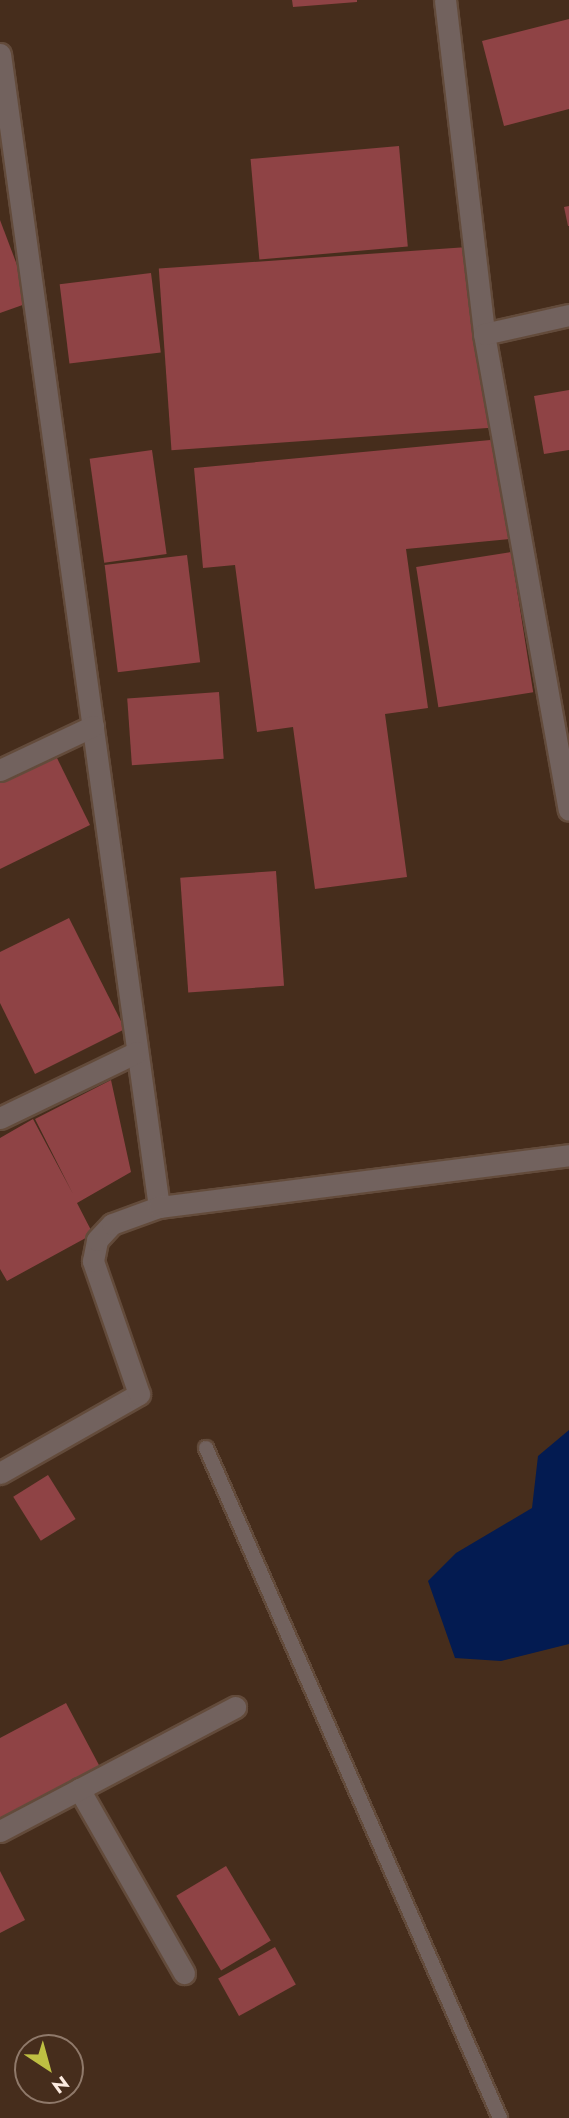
<!DOCTYPE html>
<style>
body{margin:0}
#map{position:relative;width:569px;height:2118px;overflow:hidden;background:#462d1c;font-family:Jost,sans-serif}
div>[style]{position:absolute}
.water>*{inset:0;background:#031b51}
.building>*{inset:0;background:#8f4345;transform-origin:0 0}
.roads{filter:drop-shadow(2px 0 #634b3b) drop-shadow(-2px 0 #634b3b) drop-shadow(0 2px #634b3b) drop-shadow(0 -2px #634b3b)}
.lane>*{height:14px;margin:-7px;padding:0 7px;transform-origin:7px;border-radius:7px;background:#72625e}
.street>*{height:21px;margin:-10.5px;padding:0 10.5px;transform-origin:10.5px;border-radius:10.5px;background:#72625e}
span{translate:-50% -50%;white-space:nowrap;text-align:center;line-height:1.15;-webkit-text-stroke:5px #462d1c;paint-order:stroke}
.north{position:absolute;left:14px;top:2034px;width:70px;height:70px;box-sizing:border-box;background:#462d1c;border:2px solid #8f796a;border-radius:50%;rotate:144deg;font-size:19px;font-weight:700;line-height:28px;text-align:center;color:#fcebe0}
.north::after{content:'';display:block;margin:auto;width:24px;height:32px;background:#bebf42;clip-path:polygon(50% 0,100% 100%,50% 72%,0 100%)}
</style>
<div id="map">
<div class="water">
<i style="clip-path:polygon(569px 1430px,569px 1644px,501px 1661px,455px 1658px,428px 1581px,456px 1553px,532px 1508px,538px 1456px)"></i>
</div>
<div class="building">
<i style="clip-path:polygon(292px 0,357px 0,357px 2px,293px 7px)"></i>
<i style="clip-path:polygon(569px 19px,569px 109px,504px 126px,482px 41px)"></i>
<i style="left:399px;top:146px;width:101px;height:149px;rotate:85deg"></i>
<i style="clip-path:polygon(569px 206px,569px 226px,568px 226px,564px 207px)"></i>
<i style="clip-path:polygon(0 220px,31px 302px,0 313px)"></i>
<i style="left:482px;top:246px;width:182px;height:324px;rotate:86deg"></i>
<i style="left:151px;top:273px;width:80px;height:92px;rotate:83deg"></i>
<i style="clip-path:polygon(569px 390px,569px 450px,544px 454px,534px 396px)"></i>
<i style="clip-path:polygon(501px 439px,510px 539px,406px 549px,428px 708px,385px 714px,407px 877px,315px 889px,293px 727px,257px 732px,235px 565px,203px 568px,194px 468px)"></i>
<i style="left:152px;top:450px;width:105px;height:63px;rotate:82deg"></i>
<i style="left:511px;top:552px;width:142px;height:96px;rotate:81deg"></i>
<i style="left:187px;top:555px;width:108px;height:83px;rotate:83deg"></i>
<i style="left:219px;top:692px;width:67px;height:92px;rotate:86deg"></i>
<i style="clip-path:polygon(56px 756px,90px 825px,0 869px,0 783px)"></i>
<i style="left:276px;top:871px;width:115px;height:96px;rotate:86deg"></i>
<i style="clip-path:polygon(69px 918px,125px 1029px,35px 1074px,0 1003px,0 952px)"></i>
<i style="clip-path:polygon(111px 1080px,131px 1172px,77px 1203px,93px 1234px,7px 1281px,0 1269px,0 1138px,33px 1119px,73px 1194px,35px 1119px)"></i>
<i style="left:48px;top:1475px;width:52px;height:41px;rotate:58deg"></i>
<i style="clip-path:polygon(66px 1703px,100px 1767px,0 1825px,0 1738px)"></i>
<i style="left:226px;top:1866px;width:87px;height:58px;rotate:59deg"></i>
<i style="clip-path:polygon(0 1871px,25px 1920px,0 1933px)"></i>
<i style="left:275px;top:1947px;width:43px;height:65px;rotate:61deg"></i>
</div>
<div class="roads">
<div class="lane">
<i style="left:206px;top:1448px;width:732px;rotate:66.31deg"></i>
</div>
<div class="street">
<i style="left:445px;top:0;width:336px;rotate:83.3deg"></i>
<i style="left:484px;top:334px;width:483px;rotate:79.9deg"></i>
<i style="left:0;top:54px;width:1164px;rotate:82.15deg"></i>
<i style="left:484px;top:334px;width:87px;rotate:-12.6deg"></i>
<i style="left:0;top:770px;width:103px;rotate:-25.3deg"></i>
<i style="left:0;top:1118px;width:152px;rotate:-25.7deg"></i>
<i style="left:0;top:1473px;width:160px;rotate:-29.6deg"></i>
<i style="left:139px;top:1394px;width:141px;rotate:-109.1deg"></i>
<i style="left:93px;top:1261px;width:21px;rotate:-79deg"></i>
<i style="left:97px;top:1240px;width:22px;rotate:-47deg"></i>
<i style="left:112px;top:1224px;width:50px;rotate:-19.9deg"></i>
<i style="left:159px;top:1207px;width:413px;rotate:-7.2deg"></i>
<i style="left:79px;top:1789px;width:212px;rotate:60.3deg"></i>
<i style="left:0;top:1831px;width:266px;rotate:-27.8deg"></i>
</div>
</div>
<div class="north">N</div>
</div>
